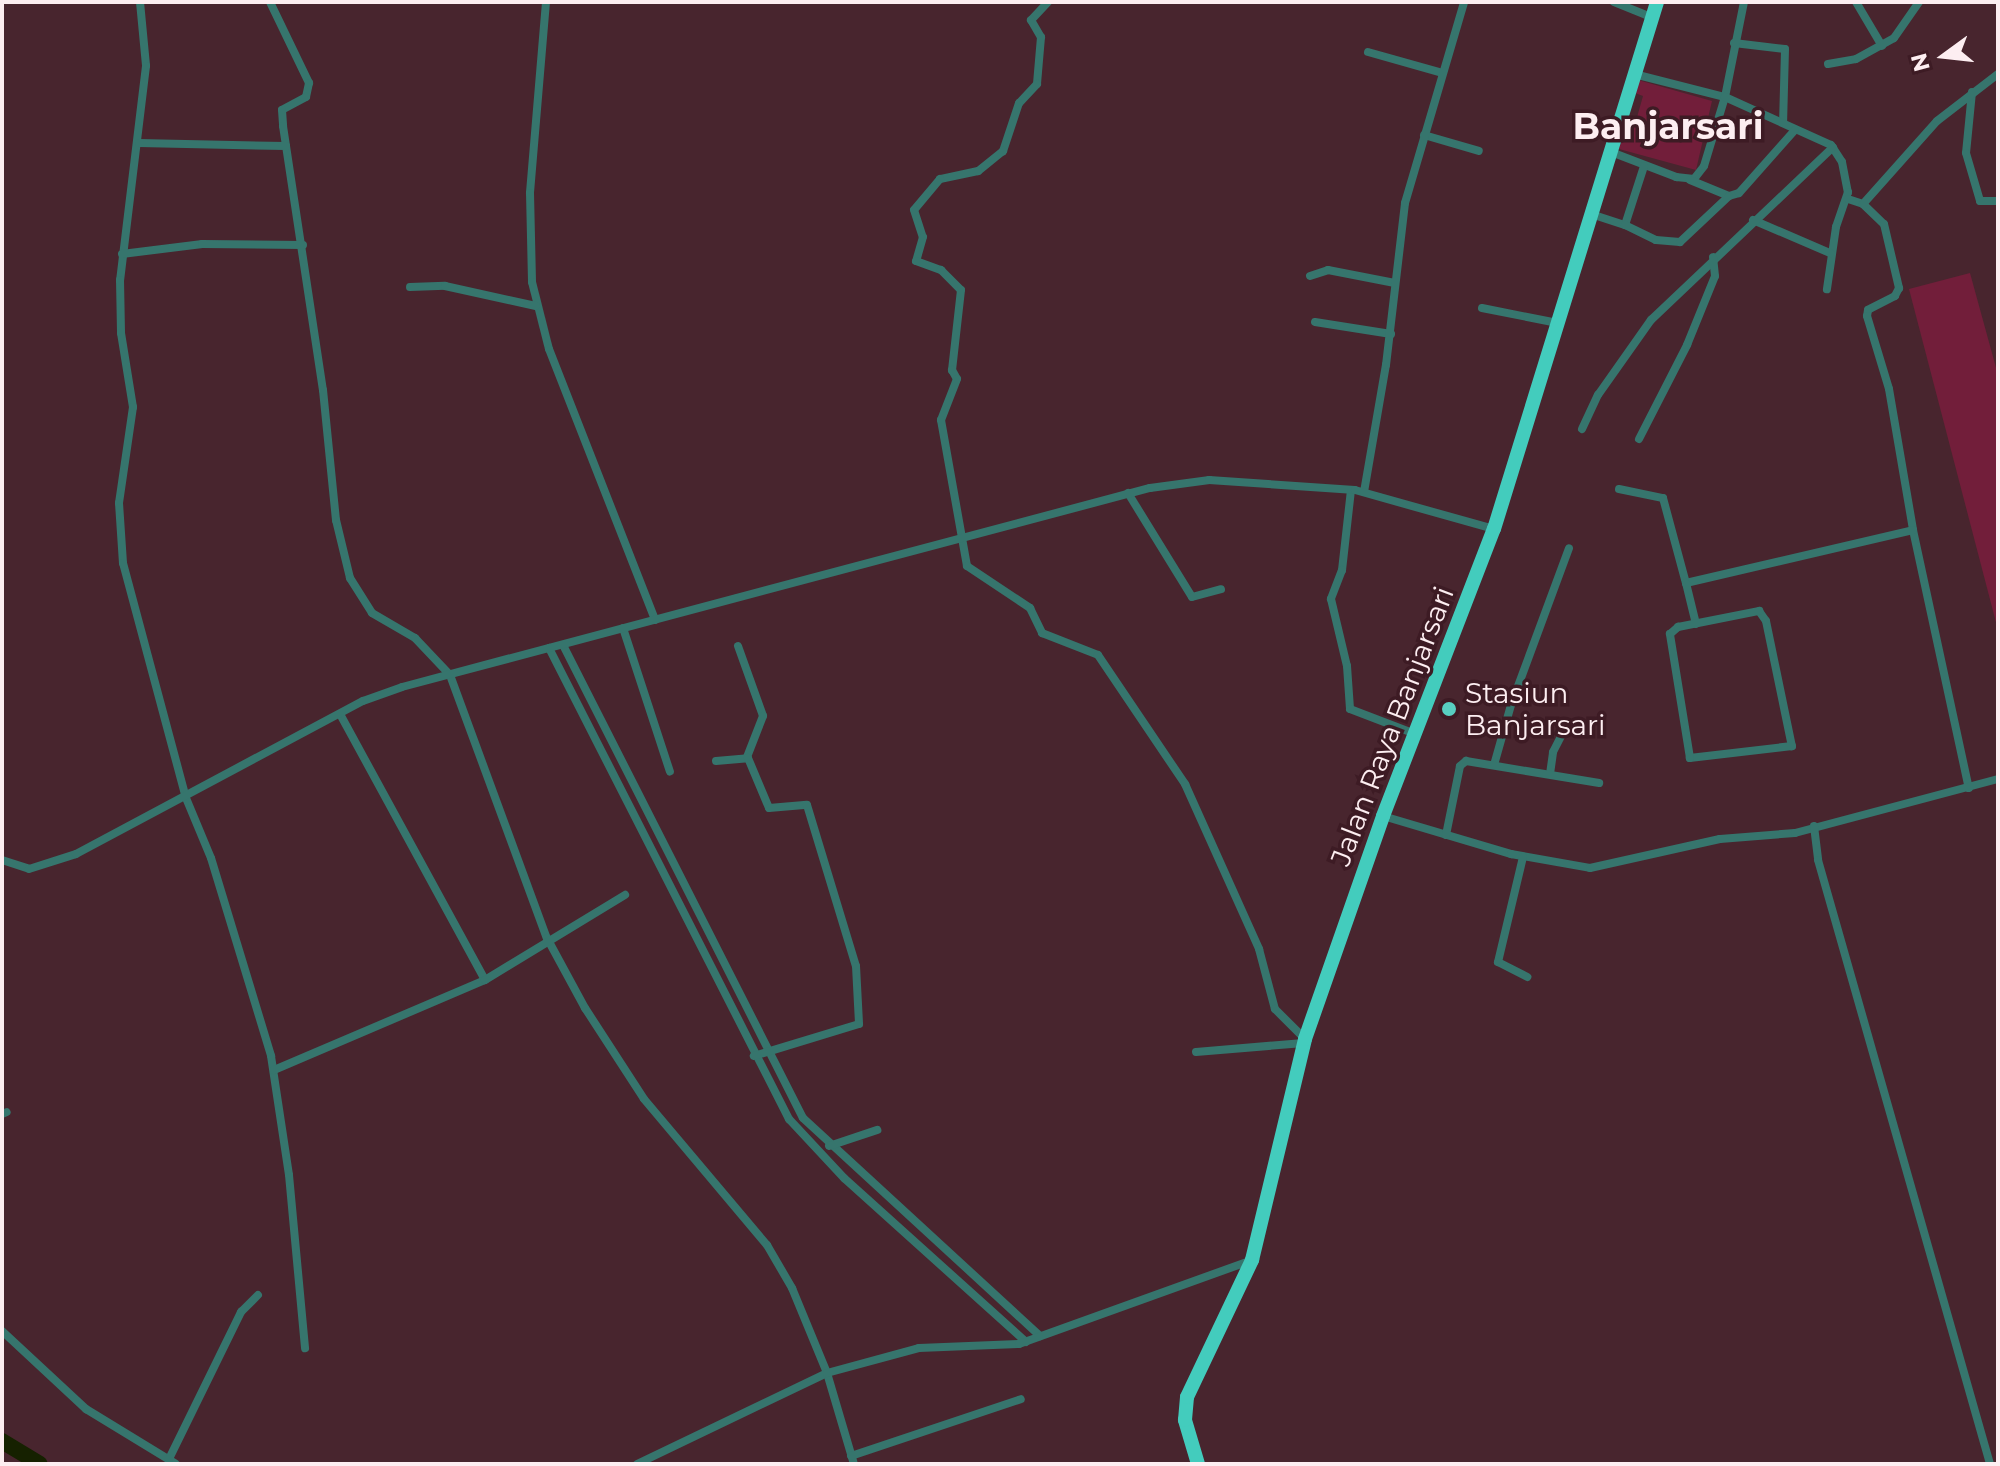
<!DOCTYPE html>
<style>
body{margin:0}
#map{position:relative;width:2000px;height:1466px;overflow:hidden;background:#48252e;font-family:Montserrat,sans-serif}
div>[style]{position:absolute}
.green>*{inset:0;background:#721e3a}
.river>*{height:16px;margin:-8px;padding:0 8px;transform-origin:8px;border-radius:8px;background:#162100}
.street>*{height:8px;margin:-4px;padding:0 4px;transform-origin:4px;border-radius:4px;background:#36756d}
.highway>*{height:14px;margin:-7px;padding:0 7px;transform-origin:7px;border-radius:7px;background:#43ccbd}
.dots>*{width:22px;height:22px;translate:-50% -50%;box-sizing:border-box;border:4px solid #3d1b24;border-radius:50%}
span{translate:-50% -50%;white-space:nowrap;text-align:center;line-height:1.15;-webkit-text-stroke:7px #3d1b24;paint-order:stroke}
.poi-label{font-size:28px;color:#fdeef1}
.left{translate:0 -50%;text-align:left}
.street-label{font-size:28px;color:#fdeef1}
.district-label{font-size:36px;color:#fdeef1;font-weight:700}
.frame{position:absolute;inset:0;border:4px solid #fdeef1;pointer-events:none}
.north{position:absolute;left:1904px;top:16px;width:80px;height:80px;-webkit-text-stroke:6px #3d1b24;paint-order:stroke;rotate:255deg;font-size:22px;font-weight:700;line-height:32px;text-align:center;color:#fdeef1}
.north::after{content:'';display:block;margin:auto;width:28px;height:36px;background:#fdeef1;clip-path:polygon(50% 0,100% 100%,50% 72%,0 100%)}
</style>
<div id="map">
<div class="green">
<i style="clip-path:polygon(1638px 80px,1712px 101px,1696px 170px,1619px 149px,1622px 140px,1630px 142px,1643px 96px,1635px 93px)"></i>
<i style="clip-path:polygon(1970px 273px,1998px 375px,1998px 630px,1909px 289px)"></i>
</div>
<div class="river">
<i style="left:2px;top:1441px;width:44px;rotate:31.2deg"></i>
</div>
<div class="street">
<i style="left:140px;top:2px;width:64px;rotate:84.6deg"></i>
<i style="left:146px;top:66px;width:216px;rotate:96.9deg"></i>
<i style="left:120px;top:280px;width:53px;rotate:88.9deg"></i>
<i style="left:121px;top:333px;width:75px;rotate:80.8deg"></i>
<i style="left:133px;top:407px;width:97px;rotate:98.3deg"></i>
<i style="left:119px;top:503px;width:60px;rotate:86.2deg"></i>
<i style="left:123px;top:563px;width:243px;rotate:75deg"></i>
<i style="left:186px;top:798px;width:65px;rotate:67.4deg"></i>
<i style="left:211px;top:858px;width:207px;rotate:73.1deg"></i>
<i style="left:271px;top:1056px;width:120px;rotate:81.4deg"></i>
<i style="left:289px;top:1175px;width:174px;rotate:84.7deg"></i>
<i style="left:270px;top:2px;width:90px;rotate:64.3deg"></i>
<i style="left:309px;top:83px;width:14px;rotate:102deg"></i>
<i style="left:306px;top:97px;width:27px;rotate:152deg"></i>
<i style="left:282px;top:110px;width:16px;rotate:86deg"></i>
<i style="left:283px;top:126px;width:267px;rotate:81.4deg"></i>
<i style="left:323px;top:390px;width:131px;rotate:84.3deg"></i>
<i style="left:336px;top:520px;width:60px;rotate:76.4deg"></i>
<i style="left:350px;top:578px;width:41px;rotate:57.8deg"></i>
<i style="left:372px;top:613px;width:50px;rotate:30.2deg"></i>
<i style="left:415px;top:638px;width:51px;rotate:46.6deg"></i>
<i style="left:450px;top:675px;width:280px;rotate:69.8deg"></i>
<i style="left:547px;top:938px;width:80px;rotate:61.5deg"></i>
<i style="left:585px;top:1008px;width:108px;rotate:57deg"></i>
<i style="left:644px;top:1099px;width:191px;rotate:49.9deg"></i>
<i style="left:767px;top:1245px;width:50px;rotate:59.8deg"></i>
<i style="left:792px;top:1288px;width:92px;rotate:67.6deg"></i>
<i style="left:827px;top:1373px;width:95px;rotate:73.5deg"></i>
<i style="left:546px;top:2px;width:192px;rotate:94.8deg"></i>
<i style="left:530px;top:193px;width:89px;rotate:88.7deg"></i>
<i style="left:532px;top:282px;width:69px;rotate:75.8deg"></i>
<i style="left:549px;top:349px;width:291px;rotate:68.6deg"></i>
<i style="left:1048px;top:2px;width:25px;rotate:133deg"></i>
<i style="left:1031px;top:20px;width:20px;rotate:60deg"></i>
<i style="left:1041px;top:37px;width:47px;rotate:94.9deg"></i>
<i style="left:1037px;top:84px;width:26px;rotate:133deg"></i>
<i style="left:1019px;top:103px;width:51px;rotate:108.4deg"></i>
<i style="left:1003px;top:151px;width:32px;rotate:141deg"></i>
<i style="left:978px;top:171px;width:39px;rotate:168deg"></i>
<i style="left:940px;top:179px;width:40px;rotate:130deg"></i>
<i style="left:914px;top:210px;width:28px;rotate:72deg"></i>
<i style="left:923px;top:237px;width:25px;rotate:106deg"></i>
<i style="left:916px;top:261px;width:27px;rotate:20deg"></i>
<i style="left:941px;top:270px;width:28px;rotate:45deg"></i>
<i style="left:961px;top:290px;width:81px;rotate:96.4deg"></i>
<i style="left:952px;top:370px;width:10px;rotate:61deg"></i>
<i style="left:957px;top:379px;width:44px;rotate:111.3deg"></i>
<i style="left:941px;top:420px;width:148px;rotate:79.9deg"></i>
<i style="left:967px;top:566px;width:76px;rotate:33.7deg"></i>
<i style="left:1030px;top:608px;width:28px;rotate:64deg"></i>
<i style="left:1042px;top:633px;width:60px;rotate:21.4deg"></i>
<i style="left:1098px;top:655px;width:156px;rotate:56deg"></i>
<i style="left:1185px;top:784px;width:181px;rotate:65.8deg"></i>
<i style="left:1259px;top:949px;width:62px;rotate:75.1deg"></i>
<i style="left:1275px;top:1009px;width:42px;rotate:45deg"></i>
<i style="left:1614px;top:2px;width:40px;rotate:22deg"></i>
<i style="left:1856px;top:2px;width:51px;rotate:59.4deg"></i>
<i style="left:1734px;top:43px;width:51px;rotate:6.7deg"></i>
<i style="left:1785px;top:49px;width:74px;rotate:91.5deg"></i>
<i style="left:1368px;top:52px;width:77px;rotate:15.8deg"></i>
<i style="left:1828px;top:64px;width:28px;rotate:-10deg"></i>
<i style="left:1856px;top:59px;width:43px;rotate:-28.9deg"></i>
<i style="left:1894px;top:38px;width:44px;rotate:-55.2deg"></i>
<i style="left:1634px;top:74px;width:94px;rotate:14.2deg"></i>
<i style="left:1725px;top:97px;width:97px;rotate:-78.7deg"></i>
<i style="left:1972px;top:92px;width:61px;rotate:95.6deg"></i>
<i style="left:1966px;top:153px;width:50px;rotate:73.7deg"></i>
<i style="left:1980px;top:201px;width:18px"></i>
<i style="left:1424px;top:135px;width:57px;rotate:16.2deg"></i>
<i style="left:139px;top:143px;width:147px;rotate:1.2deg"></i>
<i style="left:1611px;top:152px;width:70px;rotate:21deg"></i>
<i style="left:1676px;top:177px;width:18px;rotate:6deg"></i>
<i style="left:1694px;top:179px;width:16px;rotate:-52deg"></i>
<i style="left:1704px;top:166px;width:72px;rotate:-73.1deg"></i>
<i style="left:1725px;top:97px;width:116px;rotate:24.4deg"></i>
<i style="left:1831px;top:145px;width:20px;rotate:57deg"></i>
<i style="left:1842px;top:162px;width:31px;rotate:79deg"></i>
<i style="left:1848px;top:192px;width:37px;rotate:109deg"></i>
<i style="left:1836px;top:227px;width:63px;rotate:98.3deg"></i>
<i style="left:1690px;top:180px;width:42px;rotate:22.3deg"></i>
<i style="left:1729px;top:196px;width:10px;rotate:-17deg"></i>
<i style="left:1739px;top:193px;width:84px;rotate:-48.4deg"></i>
<i style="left:1848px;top:199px;width:16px;rotate:18deg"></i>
<i style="left:1863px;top:204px;width:111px;rotate:-48.3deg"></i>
<i style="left:1937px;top:121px;width:77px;rotate:-37.6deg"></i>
<i style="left:1863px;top:204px;width:29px;rotate:44deg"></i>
<i style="left:1884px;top:224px;width:66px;rotate:76.8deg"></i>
<i style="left:1899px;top:288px;width:9px;rotate:117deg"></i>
<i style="left:1895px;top:296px;width:30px;rotate:153deg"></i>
<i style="left:1868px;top:310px;width:6px;rotate:99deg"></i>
<i style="left:1867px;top:316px;width:76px;rotate:73.2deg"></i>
<i style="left:1889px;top:389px;width:143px;rotate:80.3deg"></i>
<i style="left:1913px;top:530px;width:264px;rotate:77.8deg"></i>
<i style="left:1594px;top:215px;width:33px;rotate:18deg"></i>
<i style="left:1625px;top:225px;width:62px;rotate:-72.1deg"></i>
<i style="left:1753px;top:220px;width:84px;rotate:23.2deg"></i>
<i style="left:1625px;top:225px;width:34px;rotate:26deg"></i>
<i style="left:1656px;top:240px;width:24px;rotate:5deg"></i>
<i style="left:1680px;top:242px;width:67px;rotate:-43.2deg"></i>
<i style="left:122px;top:254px;width:81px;rotate:-7.1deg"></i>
<i style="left:202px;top:244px;width:101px;rotate:0.6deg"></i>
<i style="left:1310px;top:276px;width:19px;rotate:-18deg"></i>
<i style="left:1328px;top:270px;width:68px;rotate:11deg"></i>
<i style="left:410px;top:287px;width:35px;rotate:-2deg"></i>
<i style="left:445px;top:286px;width:93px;rotate:12.4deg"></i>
<i style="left:1482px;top:308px;width:77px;rotate:11.2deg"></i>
<i style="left:1315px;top:322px;width:77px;rotate:9deg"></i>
<i style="left:1582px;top:429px;width:38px;rotate:-65deg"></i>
<i style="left:1598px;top:395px;width:92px;rotate:-54.8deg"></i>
<i style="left:1651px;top:320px;width:251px;rotate:-43.5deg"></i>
<i style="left:1639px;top:439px;width:106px;rotate:-62.9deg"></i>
<i style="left:1687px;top:345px;width:74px;rotate:-67.9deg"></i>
<i style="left:1715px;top:276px;width:19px;rotate:-96deg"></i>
<i style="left:1619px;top:489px;width:45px;rotate:11.6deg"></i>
<i style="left:1663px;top:498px;width:88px;rotate:74.9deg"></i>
<i style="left:1686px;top:583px;width:233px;rotate:-13.1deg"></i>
<i style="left:1351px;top:490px;width:81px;rotate:96.4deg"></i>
<i style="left:1342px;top:570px;width:31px;rotate:111deg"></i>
<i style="left:1331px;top:599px;width:69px;rotate:76.6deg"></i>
<i style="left:1347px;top:666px;width:43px;rotate:86deg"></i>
<i style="left:1350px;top:709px;width:70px;rotate:21deg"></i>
<i style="left:1364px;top:492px;width:129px;rotate:-80.2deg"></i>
<i style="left:1386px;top:365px;width:163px;rotate:-83.3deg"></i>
<i style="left:1405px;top:203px;width:209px;rotate:-73.6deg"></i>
<i style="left:1128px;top:493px;width:122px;rotate:58.4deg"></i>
<i style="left:1192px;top:597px;width:30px;rotate:-15deg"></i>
<i style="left:1686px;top:583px;width:42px;rotate:76.3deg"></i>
<i style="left:1759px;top:611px;width:12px;rotate:55deg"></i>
<i style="left:1766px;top:621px;width:128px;rotate:78.3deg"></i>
<i style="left:1792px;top:746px;width:103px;rotate:173.3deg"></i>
<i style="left:1690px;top:758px;width:126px;rotate:-99.2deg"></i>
<i style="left:1670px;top:634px;width:11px;rotate:-41deg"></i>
<i style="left:1678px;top:627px;width:83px;rotate:-11.2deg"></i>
<i style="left:623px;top:628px;width:151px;rotate:71.9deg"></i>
<i style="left:563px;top:645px;width:530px;rotate:63.1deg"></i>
<i style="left:803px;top:1118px;width:322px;rotate:42.6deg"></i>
<i style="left:738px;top:646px;width:74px;rotate:70.3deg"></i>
<i style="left:763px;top:716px;width:44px;rotate:111.3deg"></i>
<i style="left:549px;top:648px;width:529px;rotate:63deg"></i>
<i style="left:789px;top:1119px;width:81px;rotate:47deg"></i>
<i style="left:844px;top:1178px;width:245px;rotate:42deg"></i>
<i style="left:340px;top:714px;width:303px;rotate:61.4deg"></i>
<i style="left:716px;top:761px;width:32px;rotate:-5deg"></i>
<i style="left:748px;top:758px;width:54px;rotate:67.2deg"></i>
<i style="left:769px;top:808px;width:38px;rotate:-5deg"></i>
<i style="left:807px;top:805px;width:168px;rotate:73.1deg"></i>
<i style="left:856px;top:966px;width:58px;rotate:87deg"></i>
<i style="left:859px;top:1024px;width:110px;rotate:163.1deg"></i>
<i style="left:1494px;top:765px;width:62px;rotate:-74.2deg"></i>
<i style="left:1511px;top:705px;width:167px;rotate:-69.7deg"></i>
<i style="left:1550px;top:774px;width:22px;rotate:-82deg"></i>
<i style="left:1553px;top:752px;width:27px;rotate:-63deg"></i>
<i style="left:1383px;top:816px;width:134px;rotate:16.5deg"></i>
<i style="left:1511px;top:854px;width:80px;rotate:10deg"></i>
<i style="left:1590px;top:868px;width:133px;rotate:-12.6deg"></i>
<i style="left:1720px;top:839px;width:75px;rotate:-4.6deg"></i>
<i style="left:1795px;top:833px;width:210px;rotate:-14.9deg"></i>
<i style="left:1814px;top:826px;width:34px;rotate:83deg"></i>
<i style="left:1818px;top:860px;width:628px;rotate:74.1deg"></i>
<i style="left:1446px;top:835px;width:70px;rotate:-78.5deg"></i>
<i style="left:1460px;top:766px;width:8px;rotate:-40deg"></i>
<i style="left:1466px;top:761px;width:135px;rotate:9.4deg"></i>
<i style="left:1523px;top:857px;width:108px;rotate:103.4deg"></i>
<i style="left:1498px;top:962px;width:33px;rotate:27deg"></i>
<i style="left:2px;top:860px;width:28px;rotate:18deg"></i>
<i style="left:29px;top:869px;width:49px;rotate:-17.7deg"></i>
<i style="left:76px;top:854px;width:325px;rotate:-28.1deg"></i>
<i style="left:363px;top:701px;width:41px;rotate:-19.7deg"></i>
<i style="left:402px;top:687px;width:774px;rotate:-14.9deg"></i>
<i style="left:1150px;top:488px;width:60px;rotate:-7.7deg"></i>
<i style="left:1209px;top:480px;width:146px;rotate:3.9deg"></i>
<i style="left:1355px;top:490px;width:144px;rotate:15.7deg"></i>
<i style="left:1196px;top:1052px;width:108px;rotate:-4.8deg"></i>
<i style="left:274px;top:1070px;width:229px;rotate:-23.1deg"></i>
<i style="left:485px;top:980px;width:164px;rotate:-31.3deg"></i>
<i style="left:2px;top:1114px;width:5px;rotate:-22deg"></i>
<i style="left:829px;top:1146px;width:51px;rotate:-18.4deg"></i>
<i style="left:2px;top:1331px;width:115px;rotate:42.9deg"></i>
<i style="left:86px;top:1409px;width:105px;rotate:31.4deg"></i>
<i style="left:851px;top:1456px;width:179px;rotate:-18.5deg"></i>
<i style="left:169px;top:1459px;width:164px;rotate:-63.9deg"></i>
<i style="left:241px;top:1312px;width:24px;rotate:-45deg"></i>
<i style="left:637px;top:1464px;width:211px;rotate:-25.6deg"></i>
<i style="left:827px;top:1373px;width:95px;rotate:-15.2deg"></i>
<i style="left:919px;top:1348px;width:100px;rotate:-2.3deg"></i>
<i style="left:1019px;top:1344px;width:248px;rotate:-19.8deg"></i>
</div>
<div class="highway">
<i style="left:1198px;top:1464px;width:46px;rotate:-106.5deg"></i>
<i style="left:1185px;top:1420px;width:23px;rotate:-85deg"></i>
<i style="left:1187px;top:1397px;width:152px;rotate:-64.6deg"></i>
<i style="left:1252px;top:1260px;width:227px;rotate:-76.5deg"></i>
<i style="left:1305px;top:1039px;width:236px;rotate:-70.7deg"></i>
<i style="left:1383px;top:816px;width:308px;rotate:-68.9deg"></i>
<i style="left:1494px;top:529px;width:552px;rotate:-72.81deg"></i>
</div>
<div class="dots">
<i style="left:1449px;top:709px;background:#58cec0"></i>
</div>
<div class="poi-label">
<span class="left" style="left:1465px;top:709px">Stasiun<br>Banjarsari</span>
</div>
<div class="street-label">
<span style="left:1392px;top:726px;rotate:-69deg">Jalan Raya Banjarsari</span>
</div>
<div class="district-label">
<span style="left:1668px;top:127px">Banjarsari</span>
</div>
<div class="frame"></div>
<div class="north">N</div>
</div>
